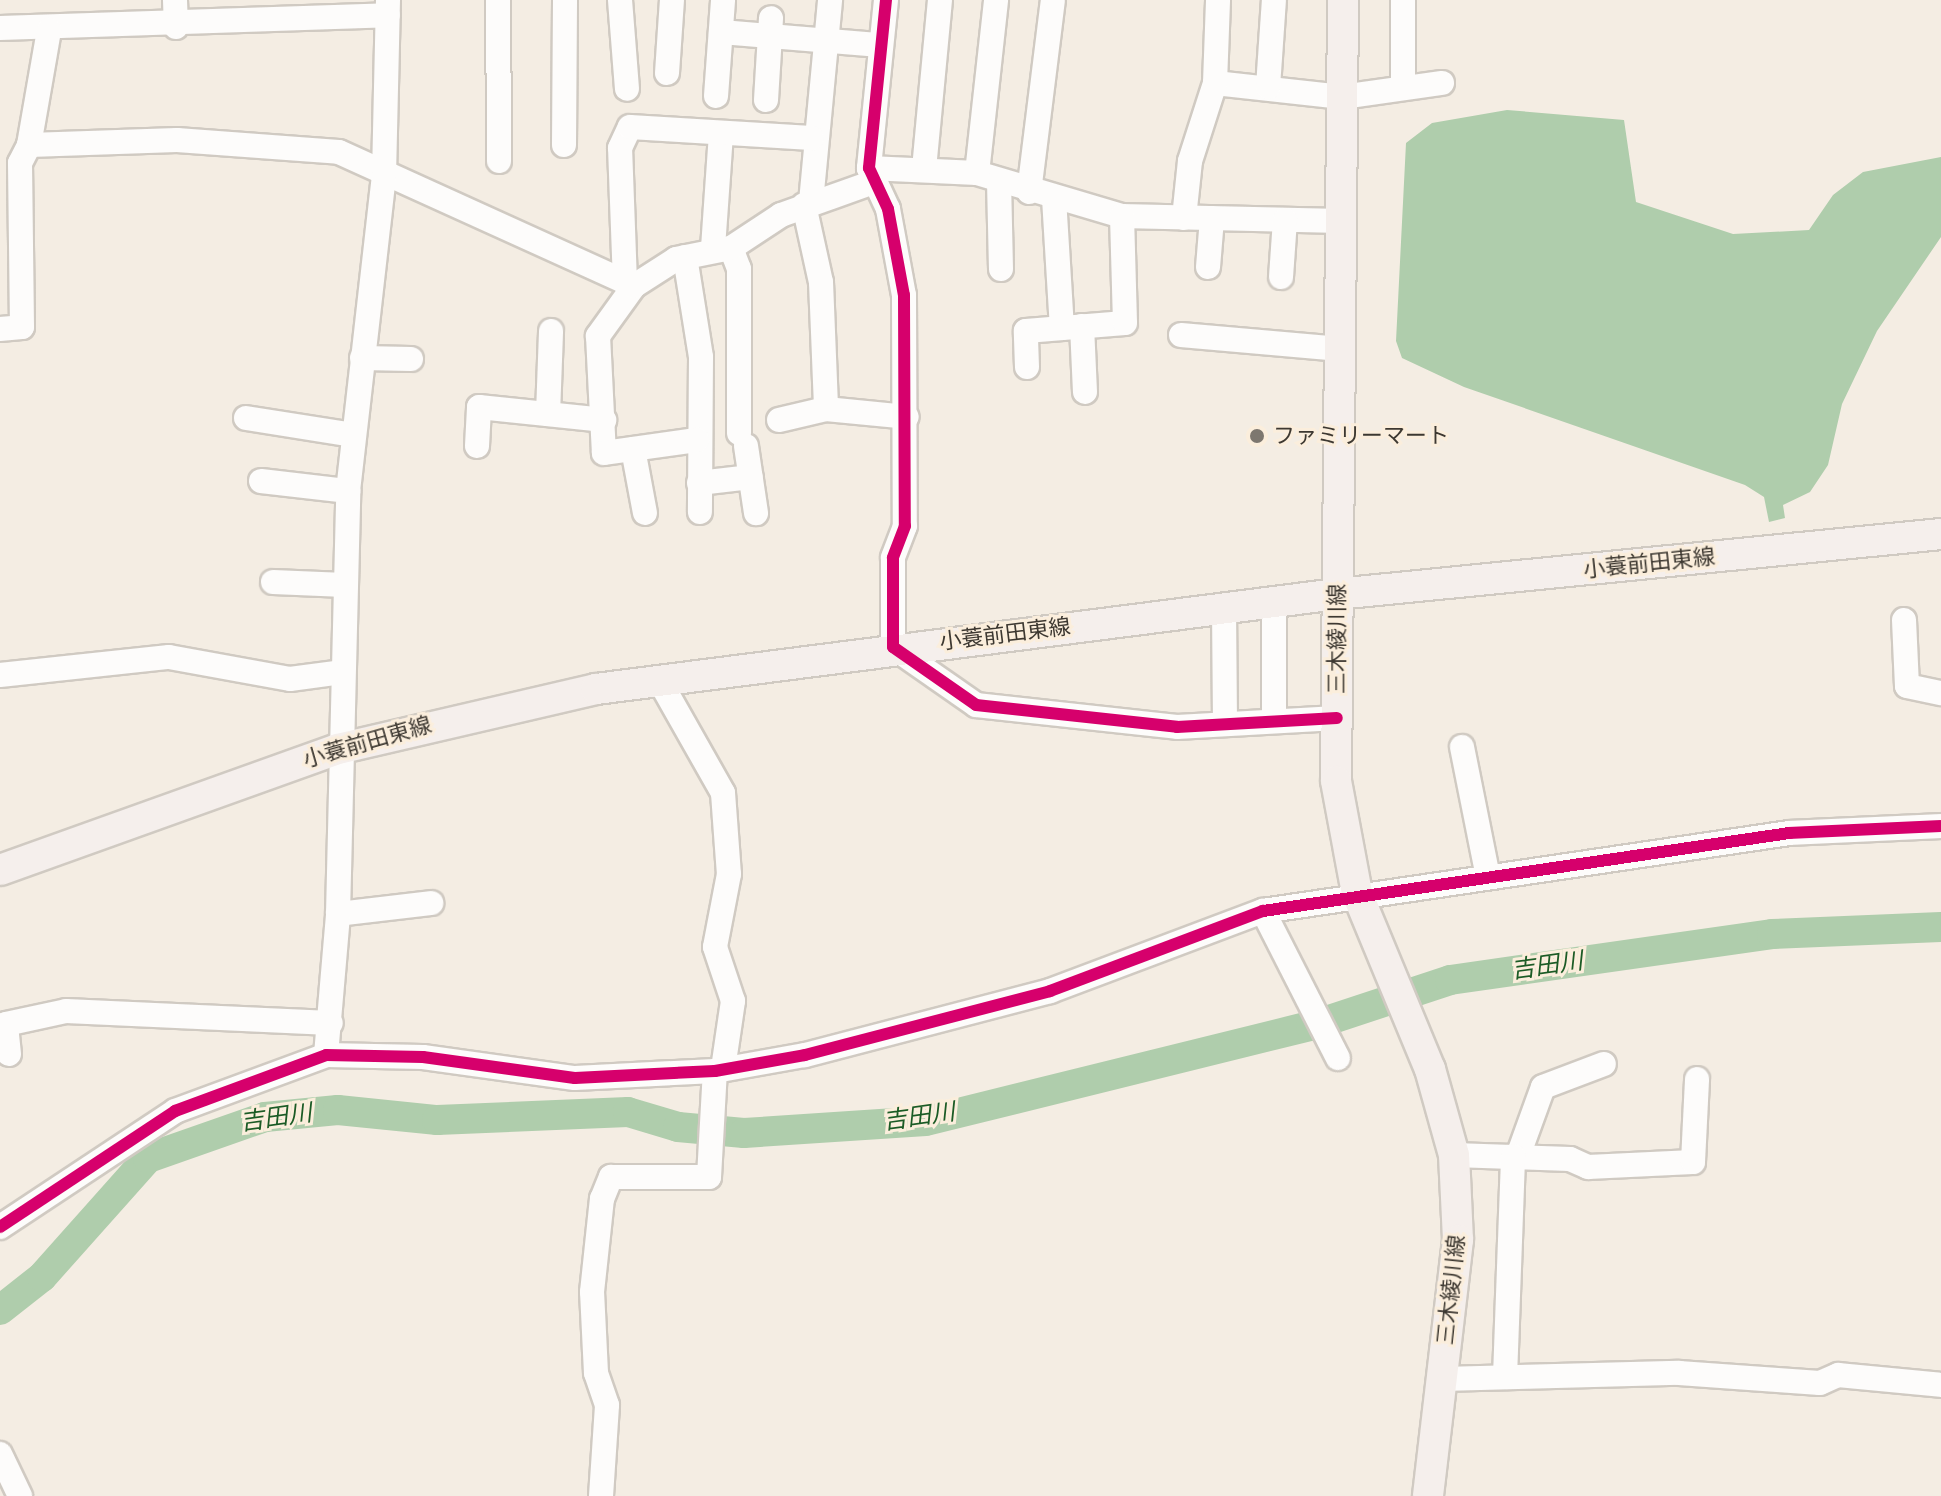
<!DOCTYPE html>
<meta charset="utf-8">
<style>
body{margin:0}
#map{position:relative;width:1941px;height:1496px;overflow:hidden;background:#f4ede3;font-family:"Fira Sans","Noto Sans JP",sans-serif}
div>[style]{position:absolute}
.water>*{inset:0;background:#afcdac}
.river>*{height:30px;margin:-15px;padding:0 15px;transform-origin:15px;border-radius:15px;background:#afcdac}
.roads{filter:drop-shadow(2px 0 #d0cac2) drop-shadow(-2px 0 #d0cac2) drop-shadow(0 2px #d0cac2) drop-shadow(0 -2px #d0cac2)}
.minor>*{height:24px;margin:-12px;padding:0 12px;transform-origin:12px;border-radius:12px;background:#fdfcfb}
.major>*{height:30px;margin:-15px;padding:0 15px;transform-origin:15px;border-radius:15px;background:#f5efec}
.cycleway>*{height:12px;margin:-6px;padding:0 6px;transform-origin:6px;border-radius:6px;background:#d6006c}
.dots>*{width:22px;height:22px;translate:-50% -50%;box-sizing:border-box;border:4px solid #fbeedc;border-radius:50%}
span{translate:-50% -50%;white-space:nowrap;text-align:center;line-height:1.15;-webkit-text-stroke:6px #fbeedc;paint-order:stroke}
.poi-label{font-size:22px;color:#3d3831}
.left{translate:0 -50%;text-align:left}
.street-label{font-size:22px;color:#3d3831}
.water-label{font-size:24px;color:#1b5b25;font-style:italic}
</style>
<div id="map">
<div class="water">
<i style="clip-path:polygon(1507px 110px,1624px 120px,1636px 202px,1733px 234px,1809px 230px,1833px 195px,1863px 172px,1941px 157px,1941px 237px,1877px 331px,1842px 404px,1828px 465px,1810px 492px,1783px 505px,1785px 518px,1769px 522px,1764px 497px,1745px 485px,1464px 387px,1402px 358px,1396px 341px,1406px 143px,1432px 123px)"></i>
</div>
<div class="river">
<i style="left:0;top:1310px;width:53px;rotate:-38.2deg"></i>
<i style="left:42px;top:1277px;width:159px;rotate:-48.3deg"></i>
<i style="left:148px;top:1158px;width:124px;rotate:-19.3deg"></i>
<i style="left:265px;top:1117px;width:73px;rotate:-5.5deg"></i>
<i style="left:338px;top:1110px;width:100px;rotate:5.8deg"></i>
<i style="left:437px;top:1120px;width:191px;rotate:-2.4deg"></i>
<i style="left:628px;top:1112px;width:52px;rotate:16.7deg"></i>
<i style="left:678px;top:1127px;width:66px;rotate:5.2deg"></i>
<i style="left:744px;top:1133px;width:182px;rotate:-3.8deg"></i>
<i style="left:926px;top:1121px;width:397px;rotate:-13.9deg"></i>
<i style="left:1311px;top:1026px;width:146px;rotate:-18.3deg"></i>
<i style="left:1450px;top:980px;width:325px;rotate:-8.1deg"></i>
<i style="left:1772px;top:934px;width:169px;rotate:-2.4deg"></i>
</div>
<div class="roads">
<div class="minor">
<i style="left:175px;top:0;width:27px;rotate:88deg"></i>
<i style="left:498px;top:0;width:161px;rotate:89.6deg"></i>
<i style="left:620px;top:0;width:89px;rotate:85.5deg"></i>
<i style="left:886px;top:0;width:169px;rotate:95.8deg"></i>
<i style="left:869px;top:168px;width:45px;rotate:65.1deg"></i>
<i style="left:888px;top:209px;width:87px;rotate:79.5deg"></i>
<i style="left:904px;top:295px;width:231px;rotate:89.8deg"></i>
<i style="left:905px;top:526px;width:34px;rotate:111deg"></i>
<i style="left:893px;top:558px;width:89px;rotate:90deg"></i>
<i style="left:893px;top:647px;width:101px;rotate:34.9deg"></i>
<i style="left:976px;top:705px;width:202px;rotate:6.2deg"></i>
<i style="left:1177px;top:727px;width:160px;rotate:-3.2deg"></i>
<i style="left:1403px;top:0;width:87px;rotate:90deg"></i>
<i style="left:0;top:28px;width:388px;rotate:-1.9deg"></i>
<i style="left:721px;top:32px;width:160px;rotate:4.7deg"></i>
<i style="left:667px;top:73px;width:73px;rotate:-86.1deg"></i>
<i style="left:1215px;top:83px;width:128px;rotate:6.3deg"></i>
<i style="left:1342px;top:97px;width:101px;rotate:-8deg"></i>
<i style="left:1268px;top:87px;width:87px;rotate:-86.1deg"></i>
<i style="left:716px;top:96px;width:96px;rotate:-85.8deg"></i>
<i style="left:766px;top:100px;width:82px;rotate:-86.5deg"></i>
<i style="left:29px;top:145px;width:117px;rotate:-80.1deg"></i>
<i style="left:564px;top:145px;width:145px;rotate:-89.6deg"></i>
<i style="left:869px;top:168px;width:108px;rotate:2.7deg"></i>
<i style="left:977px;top:173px;width:151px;rotate:16.5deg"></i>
<i style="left:1122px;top:216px;width:219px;rotate:1.3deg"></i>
<i style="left:924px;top:169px;width:170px;rotate:-84.6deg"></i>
<i style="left:977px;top:173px;width:174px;rotate:-83.7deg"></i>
<i style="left:999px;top:181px;width:88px;rotate:88.7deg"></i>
<i style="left:1029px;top:192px;width:193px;rotate:-82.9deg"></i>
<i style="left:1054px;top:198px;width:130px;rotate:86.5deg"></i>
<i style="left:811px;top:202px;width:203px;rotate:-84.6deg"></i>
<i style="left:804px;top:205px;width:79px;rotate:77.6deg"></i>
<i style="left:821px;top:282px;width:127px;rotate:87.7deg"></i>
<i style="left:1184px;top:218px;width:57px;rotate:-84deg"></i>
<i style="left:1190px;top:161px;width:82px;rotate:-72.2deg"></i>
<i style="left:1215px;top:83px;width:83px;rotate:-87.9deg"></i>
<i style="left:713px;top:248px;width:115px;rotate:-86deg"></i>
<i style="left:731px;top:248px;width:22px;rotate:69deg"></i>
<i style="left:739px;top:269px;width:164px;rotate:90deg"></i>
<i style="left:685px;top:257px;width:101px;rotate:80.9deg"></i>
<i style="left:701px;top:357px;width:155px;rotate:90.4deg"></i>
<i style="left:1208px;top:267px;width:49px;rotate:-85.3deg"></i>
<i style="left:1281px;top:277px;width:57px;rotate:-86deg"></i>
<i style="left:625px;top:283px;width:135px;rotate:-92.1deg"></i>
<i style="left:620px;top:148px;width:23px;rotate:-65deg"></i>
<i style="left:630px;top:127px;width:182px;rotate:3.5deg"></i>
<i style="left:634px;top:286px;width:62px;rotate:125.8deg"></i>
<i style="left:598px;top:336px;width:117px;rotate:87.1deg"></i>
<i style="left:604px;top:453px;width:94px;rotate:-8deg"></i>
<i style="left:1082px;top:326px;width:66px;rotate:87.4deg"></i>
<i style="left:0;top:329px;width:22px;rotate:-5deg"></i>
<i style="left:22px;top:327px;width:164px;rotate:-90.7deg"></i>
<i style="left:20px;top:163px;width:20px;rotate:-63deg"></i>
<i style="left:29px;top:145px;width:148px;rotate:-1.9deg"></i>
<i style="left:177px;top:140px;width:162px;rotate:4.2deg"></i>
<i style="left:339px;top:152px;width:324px;rotate:24.4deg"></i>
<i style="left:634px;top:286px;width:50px;rotate:-32.7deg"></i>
<i style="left:676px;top:259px;width:56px;rotate:-11.3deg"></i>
<i style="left:731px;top:248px;width:60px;rotate:-33.4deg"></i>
<i style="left:781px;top:215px;width:96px;rotate:-19.6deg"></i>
<i style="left:1181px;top:335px;width:160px;rotate:5deg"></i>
<i style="left:362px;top:358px;width:49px;rotate:1.2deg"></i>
<i style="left:1027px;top:367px;width:36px;rotate:-92deg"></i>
<i style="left:1026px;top:331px;width:99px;rotate:-4.6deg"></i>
<i style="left:1125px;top:323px;width:107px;rotate:-91.6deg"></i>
<i style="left:548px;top:414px;width:83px;rotate:-87.9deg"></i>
<i style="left:246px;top:418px;width:108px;rotate:9deg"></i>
<i style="left:779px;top:420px;width:48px;rotate:-13.2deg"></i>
<i style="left:826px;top:409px;width:81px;rotate:5.6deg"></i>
<i style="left:477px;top:446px;width:39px;rotate:-87deg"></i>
<i style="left:479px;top:407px;width:126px;rotate:5.9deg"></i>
<i style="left:746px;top:446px;width:68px;rotate:81.5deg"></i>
<i style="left:633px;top:449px;width:65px;rotate:79.4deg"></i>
<i style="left:261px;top:481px;width:88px;rotate:6.6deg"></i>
<i style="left:699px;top:483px;width:52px;rotate:-6.6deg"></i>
<i style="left:273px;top:582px;width:72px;rotate:2.4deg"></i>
<i style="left:1274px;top:601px;width:120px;rotate:90deg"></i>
<i style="left:1224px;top:607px;width:114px;rotate:89.5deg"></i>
<i style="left:1904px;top:620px;width:66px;rotate:87.4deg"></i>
<i style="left:1907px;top:686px;width:35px;rotate:12deg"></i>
<i style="left:0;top:675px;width:170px;rotate:-6.1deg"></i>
<i style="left:169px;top:657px;width:123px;rotate:10.3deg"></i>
<i style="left:290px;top:679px;width:52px;rotate:-7.7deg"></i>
<i style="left:658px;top:678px;width:132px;rotate:60.5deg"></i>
<i style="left:723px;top:793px;width:81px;rotate:85.8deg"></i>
<i style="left:729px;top:874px;width:74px;rotate:100.9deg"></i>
<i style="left:715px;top:947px;width:57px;rotate:71.6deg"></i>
<i style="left:733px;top:1001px;width:69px;rotate:98.4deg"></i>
<i style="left:1462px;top:747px;width:133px;rotate:78.7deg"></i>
<i style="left:1263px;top:911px;width:165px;rotate:63deg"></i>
<i style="left:338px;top:914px;width:94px;rotate:-6.7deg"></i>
<i style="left:9px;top:1054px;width:30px;rotate:-96deg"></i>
<i style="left:6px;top:1024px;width:61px;rotate:-12.2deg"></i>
<i style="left:66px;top:1011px;width:265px;rotate:2.6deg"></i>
<i style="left:326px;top:1055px;width:142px;rotate:-85.1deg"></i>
<i style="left:338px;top:914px;width:423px;rotate:-88.6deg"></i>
<i style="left:348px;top:491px;width:317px;rotate:-83.5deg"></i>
<i style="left:384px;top:176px;width:176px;rotate:-88.7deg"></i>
<i style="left:1454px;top:1155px;width:116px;rotate:2deg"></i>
<i style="left:1570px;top:1159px;width:20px;rotate:24deg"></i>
<i style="left:1588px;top:1167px;width:105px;rotate:-2.7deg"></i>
<i style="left:1693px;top:1162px;width:83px;rotate:-87.2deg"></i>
<i style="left:1518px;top:1156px;width:73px;rotate:-70.1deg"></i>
<i style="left:1543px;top:1087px;width:65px;rotate:-20.7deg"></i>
<i style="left:0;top:1227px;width:210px;rotate:-33.5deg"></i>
<i style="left:175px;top:1111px;width:161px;rotate:-20.3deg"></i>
<i style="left:326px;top:1055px;width:97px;rotate:1.2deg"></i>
<i style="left:423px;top:1057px;width:153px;rotate:7.9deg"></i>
<i style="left:575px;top:1078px;width:140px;rotate:-2.9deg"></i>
<i style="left:715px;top:1071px;width:91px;rotate:-10.1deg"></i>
<i style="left:805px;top:1055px;width:253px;rotate:-14.6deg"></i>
<i style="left:1050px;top:991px;width:228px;rotate:-20.6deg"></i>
<i style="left:1263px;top:911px;width:532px;rotate:-8.43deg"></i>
<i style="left:1789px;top:833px;width:152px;rotate:-2.6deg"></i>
<i style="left:1505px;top:1377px;width:221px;rotate:-87.9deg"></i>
<i style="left:1442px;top:1379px;width:237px;rotate:-1.5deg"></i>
<i style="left:1679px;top:1373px;width:141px;rotate:4.1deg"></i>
<i style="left:1820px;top:1383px;width:20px;rotate:-24deg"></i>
<i style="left:1838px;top:1375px;width:103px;rotate:5.5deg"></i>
<i style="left:0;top:1454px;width:47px;rotate:64.5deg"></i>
<i style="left:601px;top:1496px;width:91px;rotate:-86.2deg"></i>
<i style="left:607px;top:1405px;width:34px;rotate:-109deg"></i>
<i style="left:596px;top:1373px;width:81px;rotate:-92.8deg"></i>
<i style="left:592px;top:1292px;width:94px;rotate:-83.9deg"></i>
<i style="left:602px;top:1199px;width:24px;rotate:-68deg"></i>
<i style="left:611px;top:1177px;width:98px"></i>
<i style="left:709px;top:1177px;width:106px;rotate:-86.8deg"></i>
</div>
<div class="major">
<i style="left:1343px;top:0;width:781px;rotate:90.51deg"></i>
<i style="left:1336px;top:781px;width:114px;rotate:79.4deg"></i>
<i style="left:1357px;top:893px;width:191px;rotate:67.5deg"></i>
<i style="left:1430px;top:1069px;width:89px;rotate:74.4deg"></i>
<i style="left:1454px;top:1155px;width:85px;rotate:87.3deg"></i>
<i style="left:1458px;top:1240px;width:258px;rotate:96.7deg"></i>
<i style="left:0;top:870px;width:359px;rotate:-19.7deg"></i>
<i style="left:338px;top:749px;width:265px;rotate:-13.1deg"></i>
<i style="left:596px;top:689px;width:747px;rotate:-7.31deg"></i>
<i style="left:1337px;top:594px;width:607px;rotate:-5.67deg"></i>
</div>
</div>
<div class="cycleway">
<i style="left:886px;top:0;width:169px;rotate:95.8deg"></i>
<i style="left:869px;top:168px;width:45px;rotate:65.1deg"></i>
<i style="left:888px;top:209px;width:87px;rotate:79.5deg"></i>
<i style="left:904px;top:295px;width:231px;rotate:89.8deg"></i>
<i style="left:905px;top:526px;width:34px;rotate:111deg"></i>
<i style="left:893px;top:558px;width:89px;rotate:90deg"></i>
<i style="left:893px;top:647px;width:101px;rotate:34.9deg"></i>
<i style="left:976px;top:705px;width:202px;rotate:6.2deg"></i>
<i style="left:1177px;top:727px;width:160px;rotate:-3.2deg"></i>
<i style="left:0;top:1227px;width:210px;rotate:-33.5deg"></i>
<i style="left:175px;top:1111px;width:161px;rotate:-20.3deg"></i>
<i style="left:326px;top:1055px;width:97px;rotate:1.2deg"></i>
<i style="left:423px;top:1057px;width:153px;rotate:7.9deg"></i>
<i style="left:575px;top:1078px;width:140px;rotate:-2.9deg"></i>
<i style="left:715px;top:1071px;width:91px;rotate:-10.1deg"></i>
<i style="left:805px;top:1055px;width:253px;rotate:-14.6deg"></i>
<i style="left:1050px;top:991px;width:228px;rotate:-20.6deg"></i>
<i style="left:1263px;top:911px;width:532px;rotate:-8.43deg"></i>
<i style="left:1789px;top:833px;width:152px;rotate:-2.6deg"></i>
</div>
<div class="dots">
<i style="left:1257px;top:436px;background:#7d776f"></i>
</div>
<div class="poi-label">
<span class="left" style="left:1273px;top:436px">ファミリーマート</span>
</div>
<div class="street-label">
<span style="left:1649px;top:563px;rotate:-6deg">小蓑前田東線</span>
<span style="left:1005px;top:634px;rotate:-7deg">小蓑前田東線</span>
<span style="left:1337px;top:639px;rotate:-90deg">三木綾川線</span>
<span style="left:367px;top:742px;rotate:-16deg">小蓑前田東線</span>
<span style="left:1451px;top:1290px;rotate:-84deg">三木綾川線</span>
</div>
<div class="water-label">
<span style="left:1547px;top:966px;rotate:-8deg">吉田川</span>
<span style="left:919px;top:1117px;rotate:-8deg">吉田川</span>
<span style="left:276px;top:1118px;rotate:-8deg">吉田川</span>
</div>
</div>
